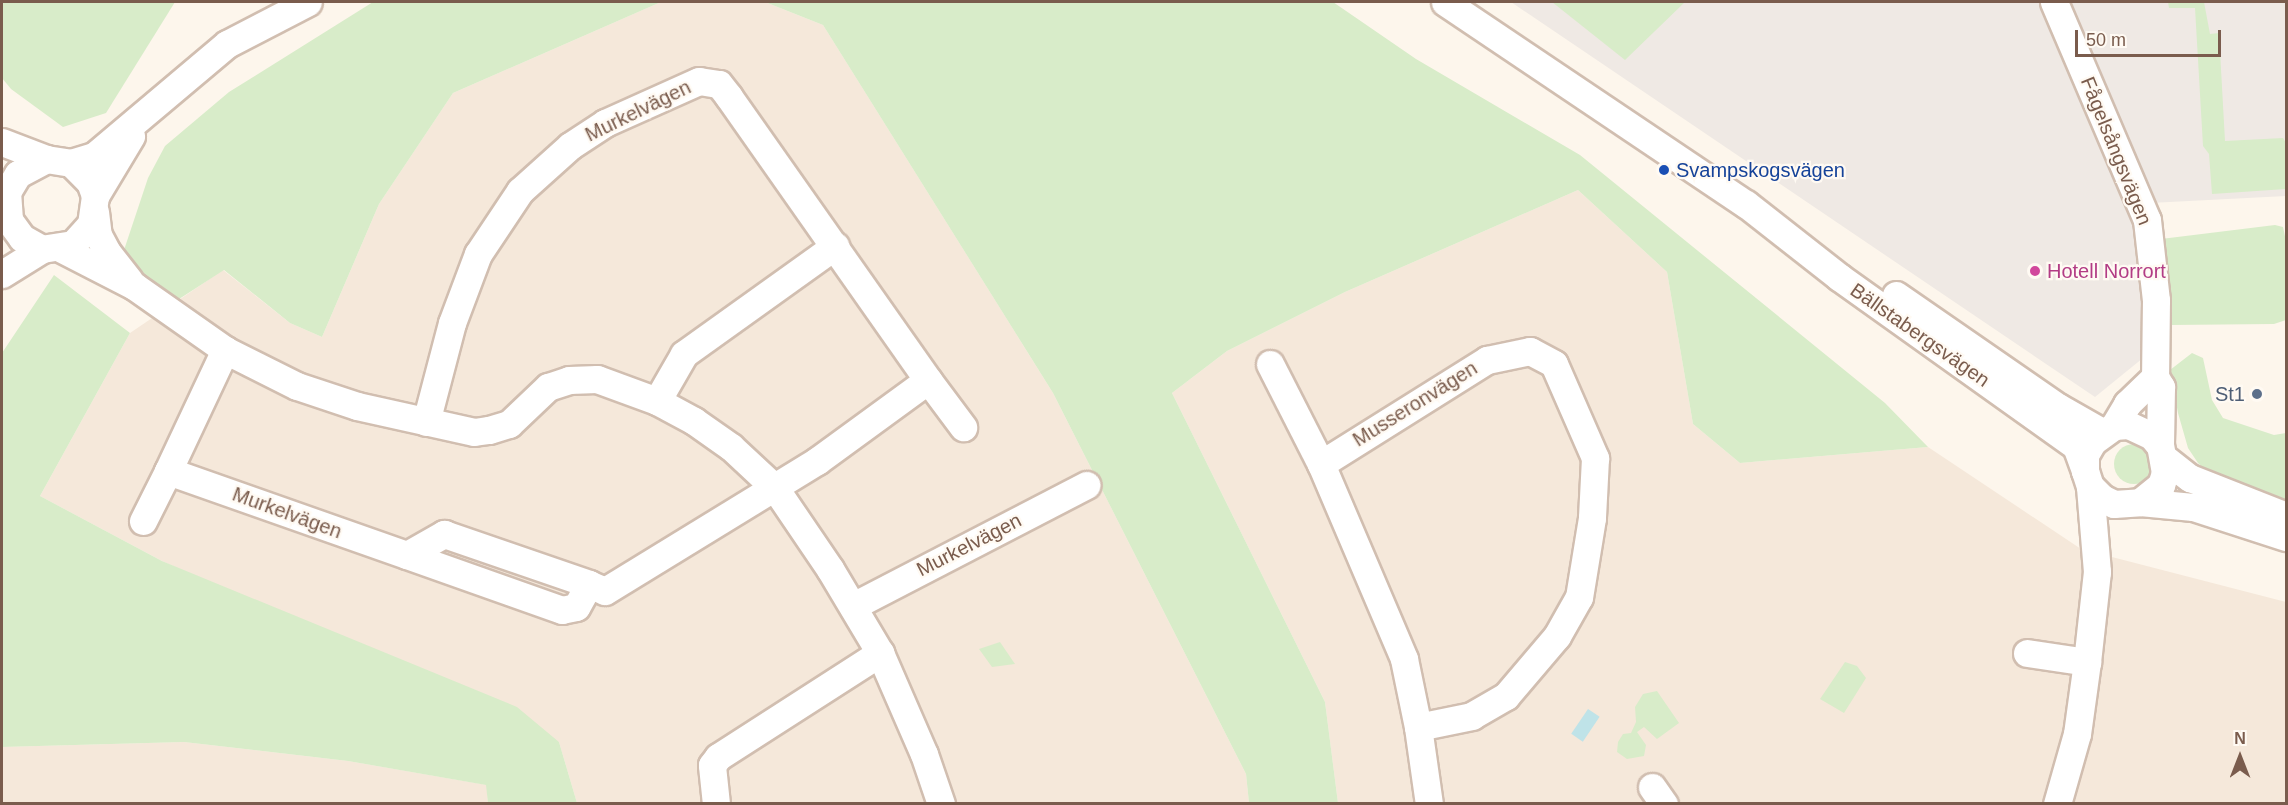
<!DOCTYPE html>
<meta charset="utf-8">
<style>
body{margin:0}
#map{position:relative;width:2288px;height:805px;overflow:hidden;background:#fdf6ec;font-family:Arial,sans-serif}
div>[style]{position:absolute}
.residential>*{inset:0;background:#f5e8da}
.industrial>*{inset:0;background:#efe9e4}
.green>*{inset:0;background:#d8ecc9}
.round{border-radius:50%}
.water>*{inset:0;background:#bfe3e8;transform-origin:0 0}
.roads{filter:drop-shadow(2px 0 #d1beb0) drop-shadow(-2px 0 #d1beb0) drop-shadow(0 2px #d1beb0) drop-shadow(0 -2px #d1beb0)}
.minor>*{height:27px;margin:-13.5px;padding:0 13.5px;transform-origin:13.5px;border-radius:13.5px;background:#fff}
.dots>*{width:16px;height:16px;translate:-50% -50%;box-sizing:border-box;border:3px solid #fffaf3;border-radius:50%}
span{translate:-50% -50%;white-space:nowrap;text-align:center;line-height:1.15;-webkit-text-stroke:4.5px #fffaf3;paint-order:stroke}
.street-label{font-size:20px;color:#7a5c4d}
.transit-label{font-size:20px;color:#164399}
.left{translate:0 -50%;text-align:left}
.hotel-label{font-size:20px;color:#b23c85}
.service-label{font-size:20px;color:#4e5e75}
.right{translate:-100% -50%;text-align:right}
.frame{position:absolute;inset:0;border:3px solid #7a5c4d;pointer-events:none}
.north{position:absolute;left:2210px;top:727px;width:60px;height:60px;-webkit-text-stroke:4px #fffaf3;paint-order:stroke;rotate:0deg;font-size:16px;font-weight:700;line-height:24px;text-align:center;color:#7a5c4d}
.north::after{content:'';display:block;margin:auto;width:21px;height:27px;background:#7a5c4d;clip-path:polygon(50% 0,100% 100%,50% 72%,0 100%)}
.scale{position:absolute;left:2075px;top:30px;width:146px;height:27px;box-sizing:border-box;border:3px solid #7a5c4d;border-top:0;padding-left:8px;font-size:18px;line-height:21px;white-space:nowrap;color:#7a5c4d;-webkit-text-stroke:4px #fffaf3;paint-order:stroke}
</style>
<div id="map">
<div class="residential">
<i style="clip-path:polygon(661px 2px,765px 2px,823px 25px,1053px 393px,1246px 774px,1249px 803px,577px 803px,559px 742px,162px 561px,40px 496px,130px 333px,223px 270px,290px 323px,322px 337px,379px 204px,453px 93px)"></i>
<i style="clip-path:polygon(1578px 190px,1667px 272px,1693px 424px,1740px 463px,1928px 447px,2081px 549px,2286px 602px,2286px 803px,1338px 803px,1325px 702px,1172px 393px,1227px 351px,1345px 292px)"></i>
<i style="clip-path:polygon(184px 742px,348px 761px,487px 785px,488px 803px,2px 803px,2px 747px)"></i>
</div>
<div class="industrial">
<i style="clip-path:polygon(1511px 2px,2286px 2px,2286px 196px,2150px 203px,2131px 219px,2143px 262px,2143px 358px,2095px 397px)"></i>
</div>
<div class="green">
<i style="clip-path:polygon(2px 2px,175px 2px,106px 113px,63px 127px,11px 89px,2px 78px)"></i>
<i style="clip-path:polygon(373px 2px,661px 2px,453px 93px,379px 204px,322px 337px,290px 323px,224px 270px,176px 301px,122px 256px,148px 178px,165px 146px,229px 92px)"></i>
<i style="clip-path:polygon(765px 2px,1333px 2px,1416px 59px,1580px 155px,1885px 403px,1928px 447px,1740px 463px,1693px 424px,1667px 272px,1578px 190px,1345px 292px,1227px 351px,1172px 393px,1325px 702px,1338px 803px,1249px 803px,1246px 774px,1053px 393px,823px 25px)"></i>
<i style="clip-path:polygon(1552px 2px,1685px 2px,1625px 60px)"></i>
<i style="clip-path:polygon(2168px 2px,2204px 2px,2210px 34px,2219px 33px,2225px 141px,2283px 138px,2286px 143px,2286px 189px,2212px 194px,2209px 154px,2203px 146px,2195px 8px,2169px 8px)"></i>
<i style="clip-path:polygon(2275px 225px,2283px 227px,2286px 241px,2286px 320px,2274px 324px,2170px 325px,2165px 313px,2161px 239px)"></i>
<i style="clip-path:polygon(54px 275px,130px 333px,40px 496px,162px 561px,517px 707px,559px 742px,577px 803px,488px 803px,486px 785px,348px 761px,184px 742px,2px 747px,2px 353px)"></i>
<i style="clip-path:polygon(2192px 353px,2203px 358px,2212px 400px,2223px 418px,2274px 435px,2286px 433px,2286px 504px,2214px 478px,2198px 463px,2188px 448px,2178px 413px,2170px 370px)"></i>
<i class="round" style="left:2114px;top:444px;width:40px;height:40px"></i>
<i style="clip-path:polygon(1000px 642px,1015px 664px,992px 667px,979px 649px)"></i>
<i style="clip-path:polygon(1845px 662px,1857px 666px,1866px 678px,1844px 713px,1820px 699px)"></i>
<i style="clip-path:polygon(1657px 691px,1679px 723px,1657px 739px,1644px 727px,1637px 732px,1646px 745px,1644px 756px,1627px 759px,1617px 752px,1618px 742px,1623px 734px,1631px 733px,1636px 722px,1635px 707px,1643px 694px)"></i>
</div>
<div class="water">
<i style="left:1588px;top:709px;width:14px;height:30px;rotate:34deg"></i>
</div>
<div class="roads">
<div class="minor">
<i style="left:1445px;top:2px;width:362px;rotate:33.9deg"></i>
<i style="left:1746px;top:204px;width:118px;rotate:38.1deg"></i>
<i style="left:1839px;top:277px;width:291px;rotate:35.5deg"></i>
<i style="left:2076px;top:446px;width:27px;rotate:70deg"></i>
<i style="left:2085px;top:471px;width:16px;rotate:72deg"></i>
<i style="left:2090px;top:486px;width:17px;rotate:45deg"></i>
<i style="left:2102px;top:498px;width:13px;rotate:27deg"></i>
<i style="left:2114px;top:504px;width:26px;rotate:-4deg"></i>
<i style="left:2140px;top:502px;width:27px;rotate:-39deg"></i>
<i style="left:2161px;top:485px;width:13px;rotate:-72deg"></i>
<i style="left:2165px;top:473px;width:27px;rotate:-100deg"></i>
<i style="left:2160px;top:446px;width:13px;rotate:-129deg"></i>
<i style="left:2152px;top:436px;width:26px;rotate:-155deg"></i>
<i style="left:2128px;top:425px;width:14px;rotate:176deg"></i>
<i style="left:2114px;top:426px;width:26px;rotate:144deg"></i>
<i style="left:2093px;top:441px;width:16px;rotate:120deg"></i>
<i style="left:2085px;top:455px;width:16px;rotate:90deg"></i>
<i style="left:2054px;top:2px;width:237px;rotate:66.9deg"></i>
<i style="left:2147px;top:220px;width:81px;rotate:83.6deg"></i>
<i style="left:2156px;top:300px;width:77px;rotate:90.7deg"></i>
<i style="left:2155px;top:377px;width:12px;rotate:59deg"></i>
<i style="left:2161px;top:387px;width:59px;rotate:91deg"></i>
<i style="left:2px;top:142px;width:47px;rotate:21.1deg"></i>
<i style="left:71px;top:163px;width:27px;rotate:45deg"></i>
<i style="left:90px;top:182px;width:15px;rotate:70deg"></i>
<i style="left:95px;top:196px;width:28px;rotate:98deg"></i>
<i style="left:91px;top:224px;width:27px;rotate:132deg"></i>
<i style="left:73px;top:244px;width:31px;rotate:171deg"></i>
<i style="left:42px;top:249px;width:23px;rotate:-151deg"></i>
<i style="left:22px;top:238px;width:22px;rotate:-126deg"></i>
<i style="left:9px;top:220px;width:28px;rotate:-94deg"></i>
<i style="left:7px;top:192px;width:21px;rotate:-59deg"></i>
<i style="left:18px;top:174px;width:32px;rotate:-28deg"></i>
<i style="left:46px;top:159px;width:25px;rotate:9deg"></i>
<i style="left:71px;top:163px;width:24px;rotate:-17deg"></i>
<i style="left:94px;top:156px;width:174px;rotate:-40.1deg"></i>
<i style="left:227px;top:44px;width:91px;rotate:-27.4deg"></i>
<i style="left:95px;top:196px;width:70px;rotate:-59deg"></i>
<i style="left:95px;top:212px;width:23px;rotate:83deg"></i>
<i style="left:98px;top:235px;width:19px;rotate:62deg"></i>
<i style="left:107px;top:252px;width:36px;rotate:52deg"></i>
<i style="left:62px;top:249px;width:81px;rotate:27.2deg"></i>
<i style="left:134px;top:286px;width:111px;rotate:35.1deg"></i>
<i style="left:225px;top:350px;width:80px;rotate:26.6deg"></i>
<i style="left:297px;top:386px;width:63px;rotate:18.4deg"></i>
<i style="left:357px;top:406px;width:120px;rotate:12.5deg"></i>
<i style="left:474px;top:432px;width:15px;rotate:-8deg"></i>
<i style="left:489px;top:430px;width:21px;rotate:-17deg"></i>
<i style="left:509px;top:424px;width:54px;rotate:-43.5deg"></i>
<i style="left:548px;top:387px;width:22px;rotate:-18deg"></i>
<i style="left:569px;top:380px;width:28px;rotate:-2deg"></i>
<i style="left:597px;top:379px;width:64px;rotate:20.1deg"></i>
<i style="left:657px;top:401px;width:42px;rotate:28.4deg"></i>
<i style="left:694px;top:421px;width:45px;rotate:35.1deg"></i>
<i style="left:731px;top:447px;width:60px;rotate:43deg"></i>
<i style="left:775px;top:488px;width:98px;rotate:55.8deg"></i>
<i style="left:830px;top:569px;width:98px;rotate:59.2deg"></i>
<i style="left:880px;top:653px;width:110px;rotate:66.5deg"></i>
<i style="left:924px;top:754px;width:53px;rotate:71.2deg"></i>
<i style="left:2px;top:274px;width:47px;rotate:-32deg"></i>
<i style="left:1896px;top:295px;width:197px;rotate:34.7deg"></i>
<i style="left:2058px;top:407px;width:51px;rotate:29.6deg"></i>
<i style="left:1270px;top:364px;width:112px;rotate:63deg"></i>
<i style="left:1321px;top:464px;width:212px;rotate:66.9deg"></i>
<i style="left:1404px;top:659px;width:69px;rotate:78.4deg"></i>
<i style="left:657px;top:401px;width:54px;rotate:-60.1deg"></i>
<i style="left:684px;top:354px;width:186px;rotate:-35.6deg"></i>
<i style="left:426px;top:422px;width:102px;rotate:-75.3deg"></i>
<i style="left:452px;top:323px;width:74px;rotate:-69.4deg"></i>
<i style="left:478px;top:254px;width:76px;rotate:-56.3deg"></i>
<i style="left:520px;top:191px;width:67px;rotate:-42deg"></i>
<i style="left:570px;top:146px;width:42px;rotate:-33.3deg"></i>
<i style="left:605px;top:123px;width:103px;rotate:-24.1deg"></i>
<i style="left:699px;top:81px;width:20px;rotate:9deg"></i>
<i style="left:719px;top:84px;width:16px;rotate:52deg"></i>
<i style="left:729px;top:97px;width:346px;rotate:54.9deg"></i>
<i style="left:2114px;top:426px;width:26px;rotate:-59deg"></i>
<i style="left:2127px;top:404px;width:39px;rotate:-44deg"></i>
<i style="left:2164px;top:458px;width:33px;rotate:38deg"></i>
<i style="left:2190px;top:478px;width:103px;rotate:21.6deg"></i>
<i style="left:1321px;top:464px;width:196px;rotate:-32.1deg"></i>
<i style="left:1487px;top:360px;width:44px;rotate:-11.8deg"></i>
<i style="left:1530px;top:351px;width:27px;rotate:28deg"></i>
<i style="left:1554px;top:364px;width:103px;rotate:66.4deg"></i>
<i style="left:1595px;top:458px;width:60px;rotate:92.9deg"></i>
<i style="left:1592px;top:518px;width:80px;rotate:99.3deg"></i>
<i style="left:1579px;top:597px;width:45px;rotate:119.4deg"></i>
<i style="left:1557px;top:636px;width:79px;rotate:130.4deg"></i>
<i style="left:1506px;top:696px;width:39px;rotate:150deg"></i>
<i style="left:1472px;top:716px;width:55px;rotate:168.5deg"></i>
<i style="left:1418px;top:727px;width:78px;rotate:81.9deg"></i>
<i style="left:168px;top:471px;width:134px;rotate:-64.8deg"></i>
<i style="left:2140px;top:502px;width:53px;rotate:5.4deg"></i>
<i style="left:2193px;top:507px;width:98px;rotate:17.9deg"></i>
<i style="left:143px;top:521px;width:56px;rotate:-63.4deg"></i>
<i style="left:168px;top:471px;width:253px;rotate:19.4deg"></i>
<i style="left:589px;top:584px;width:26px;rotate:119deg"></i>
<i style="left:576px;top:607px;width:14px;rotate:168deg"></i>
<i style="left:562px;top:610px;width:164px;rotate:-160.5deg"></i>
<i style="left:407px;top:555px;width:43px;rotate:-29.6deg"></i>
<i style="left:444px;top:534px;width:153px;rotate:19deg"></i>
<i style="left:589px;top:584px;width:17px;rotate:24deg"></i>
<i style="left:605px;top:591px;width:249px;rotate:-31.5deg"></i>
<i style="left:817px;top:461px;width:137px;rotate:-36.1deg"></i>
<i style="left:928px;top:380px;width:59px;rotate:53.3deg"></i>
<i style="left:853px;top:606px;width:263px;rotate:-27.4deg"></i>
<i style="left:2027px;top:653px;width:61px;rotate:8.5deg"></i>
<i style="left:1652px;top:787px;width:21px;rotate:55deg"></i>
<i style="left:716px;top:804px;width:39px;rotate:-96deg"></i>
<i style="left:712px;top:765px;width:10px;rotate:-53deg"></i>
<i style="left:718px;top:757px;width:193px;rotate:-32.7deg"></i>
<i style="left:2057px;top:804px;width:73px;rotate:-74.1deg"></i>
<i style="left:2077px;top:734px;width:73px;rotate:-82.1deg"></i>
<i style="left:2087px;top:662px;width:91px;rotate:-83.7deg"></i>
<i style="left:2097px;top:572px;width:86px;rotate:-94.7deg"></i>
</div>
</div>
<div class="dots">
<i style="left:1664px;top:170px;background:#1a4fb4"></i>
<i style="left:2035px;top:271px;background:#d1479c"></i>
<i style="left:2257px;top:394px;background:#5c6f8a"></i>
</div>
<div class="street-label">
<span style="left:638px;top:111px;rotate:-26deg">Murkelvägen</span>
<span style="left:2116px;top:151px;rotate:68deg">Fågelsångsvägen</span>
<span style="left:1920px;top:335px;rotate:35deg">Bällstabergsvägen</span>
<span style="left:1415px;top:404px;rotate:-32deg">Musseronvägen</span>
<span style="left:287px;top:513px;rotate:20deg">Murkelvägen</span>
<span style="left:969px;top:545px;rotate:-27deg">Murkelvägen</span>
</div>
<div class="transit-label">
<span class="left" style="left:1676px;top:170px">Svampskogsvägen</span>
</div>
<div class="hotel-label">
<span class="left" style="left:2047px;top:271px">Hotell Norrort</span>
</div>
<div class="service-label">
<span class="right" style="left:2245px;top:394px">St1</span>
</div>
<div class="frame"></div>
<div class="north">N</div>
<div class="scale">50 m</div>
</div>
